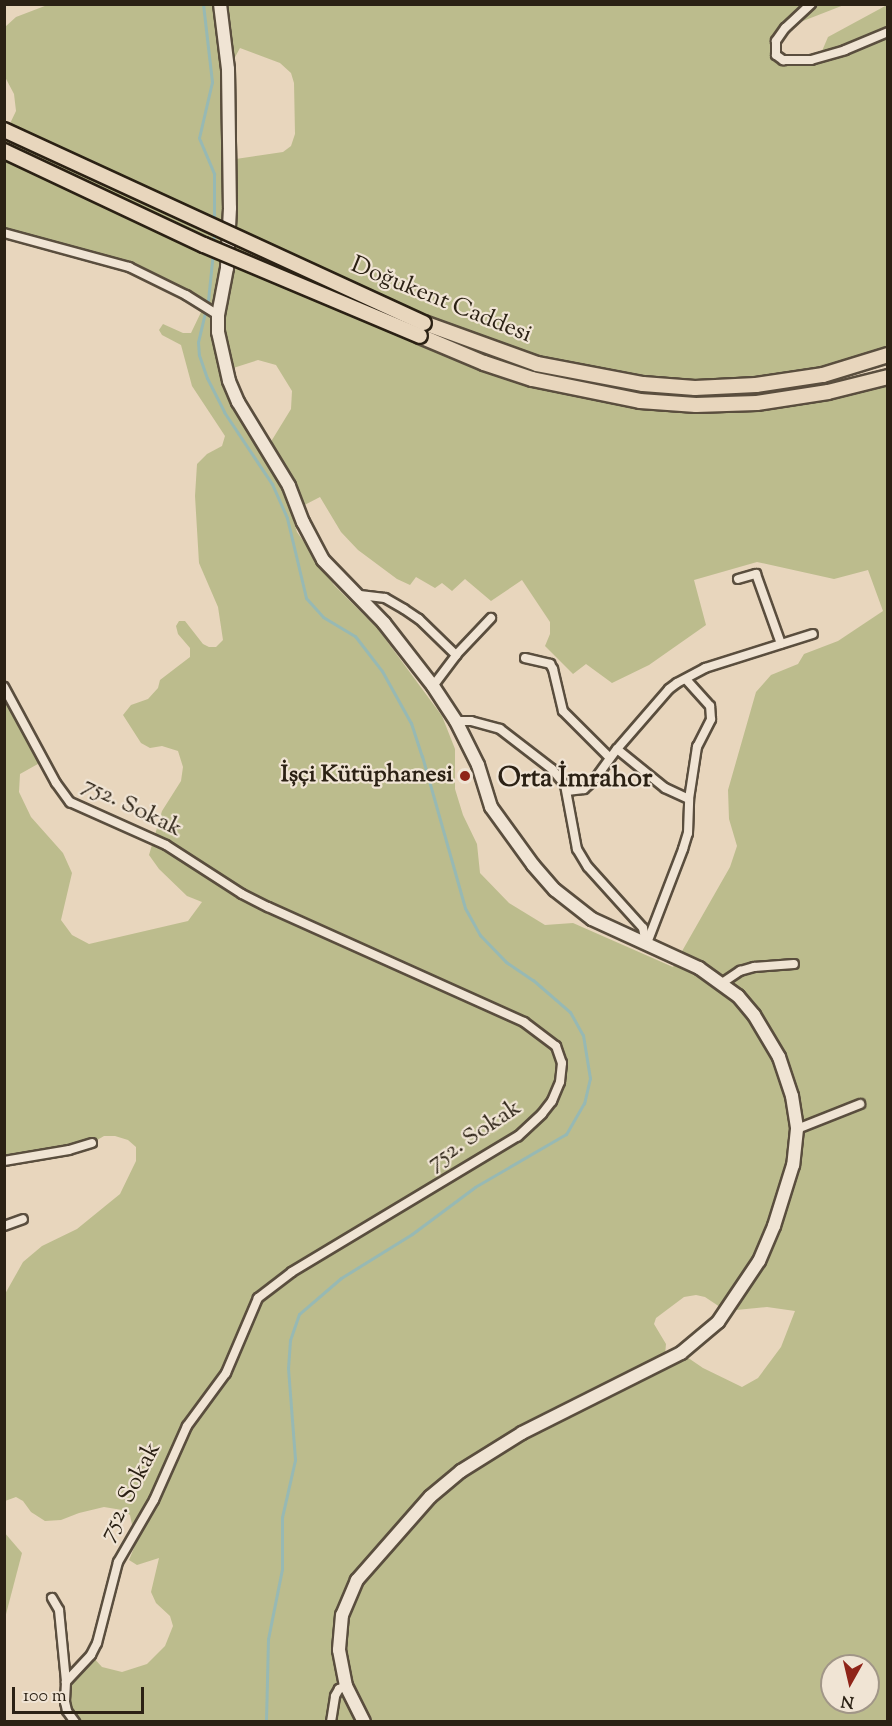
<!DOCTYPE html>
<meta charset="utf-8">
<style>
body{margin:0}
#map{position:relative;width:892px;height:1726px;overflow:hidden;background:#e8d6bd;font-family:"Sorts Mill Goudy",serif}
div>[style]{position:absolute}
.green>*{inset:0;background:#bcbc8d}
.stream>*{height:3px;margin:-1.5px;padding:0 1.5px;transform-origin:1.5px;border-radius:1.5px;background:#97b9b4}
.roads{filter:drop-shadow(2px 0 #5a4e3e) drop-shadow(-2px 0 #5a4e3e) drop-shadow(0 2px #5a4e3e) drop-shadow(0 -2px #5a4e3e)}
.street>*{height:8px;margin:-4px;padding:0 4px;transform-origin:4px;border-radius:4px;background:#f0e4d4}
.secondary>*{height:12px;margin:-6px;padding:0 6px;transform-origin:6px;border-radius:6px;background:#f0e4d4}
.primary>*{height:14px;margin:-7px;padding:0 7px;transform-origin:7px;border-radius:7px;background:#e8d6bd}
.bridges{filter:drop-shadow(2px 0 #2b2114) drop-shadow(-2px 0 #2b2114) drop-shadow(0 2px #2b2114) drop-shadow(0 -2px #2b2114)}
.primary-bridge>*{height:14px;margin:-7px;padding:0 7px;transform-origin:7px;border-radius:7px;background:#e8d6bd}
.dots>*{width:16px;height:16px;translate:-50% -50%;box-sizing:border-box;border:3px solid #f0e4d4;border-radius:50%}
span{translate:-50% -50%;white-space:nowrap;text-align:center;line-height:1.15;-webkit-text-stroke:4.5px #f0e4d4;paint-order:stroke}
.street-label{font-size:24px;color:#2b2114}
.poi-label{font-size:24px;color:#2b2114;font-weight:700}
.right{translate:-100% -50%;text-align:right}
.quarter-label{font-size:27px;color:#2b2114;font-weight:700}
.frame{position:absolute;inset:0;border:6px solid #2b2114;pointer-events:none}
.north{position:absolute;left:820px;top:1654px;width:60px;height:60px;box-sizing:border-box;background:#f0e4d4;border:2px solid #a19687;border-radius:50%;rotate:188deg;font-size:16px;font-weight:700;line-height:24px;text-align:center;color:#2b2114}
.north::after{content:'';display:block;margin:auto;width:21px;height:27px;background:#8f2418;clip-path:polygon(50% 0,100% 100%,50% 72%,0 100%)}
.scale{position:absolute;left:12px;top:1687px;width:132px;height:27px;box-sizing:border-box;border:3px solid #2b2114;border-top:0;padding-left:8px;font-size:18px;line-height:21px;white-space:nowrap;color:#2b2114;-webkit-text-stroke:4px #f0e4d4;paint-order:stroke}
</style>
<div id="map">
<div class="green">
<i style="clip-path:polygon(evenodd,50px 4px,844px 5px,785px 28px,776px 41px,783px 60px,819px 58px,828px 37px,887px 5px,887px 355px,823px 375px,695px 388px,587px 375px,411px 317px,405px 329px,584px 391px,757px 403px,887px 377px,887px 1721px,75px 1722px,67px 1711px,66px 1682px,91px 1655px,102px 1667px,122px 1672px,147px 1664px,165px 1646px,173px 1626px,170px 1616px,156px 1603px,151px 1592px,159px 1558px,137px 1565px,129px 1560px,136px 1543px,130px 1515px,122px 1510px,104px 1507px,79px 1513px,61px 1520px,45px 1521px,31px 1512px,23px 1501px,16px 1497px,5px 1501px,5px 1294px,23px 1262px,42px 1246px,77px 1229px,120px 1194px,136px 1161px,136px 1147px,128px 1140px,115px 1136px,104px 1136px,92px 1143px,5px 1161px,4px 687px,45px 760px,20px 774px,19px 792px,31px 817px,63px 853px,72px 873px,61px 920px,72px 935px,89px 944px,188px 921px,202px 902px,187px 896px,159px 869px,149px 855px,162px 811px,181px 781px,183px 767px,178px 751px,162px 746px,150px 748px,141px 743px,123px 715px,131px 705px,148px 699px,158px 688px,160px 680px,190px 657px,190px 648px,178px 634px,176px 626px,179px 621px,185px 621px,203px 644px,209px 647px,216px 647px,223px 640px,218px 607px,199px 563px,195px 496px,197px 464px,207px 454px,222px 446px,225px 436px,192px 386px,181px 345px,162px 335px,159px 330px,163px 324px,183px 333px,191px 333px,204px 306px,147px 275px,5px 233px,5px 134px,16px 111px,14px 94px,5px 77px,5px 27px,16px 17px,50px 4px,240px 48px,280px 63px,291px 73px,294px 83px,295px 134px,291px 146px,283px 152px,229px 160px,228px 70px,240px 48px,50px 4px,258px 360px,276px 365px,292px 391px,291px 409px,272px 440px,272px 458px,227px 370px,258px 360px,50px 4px,320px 497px,341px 532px,358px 550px,397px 579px,410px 585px,416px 577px,435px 588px,442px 583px,452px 591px,465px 579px,491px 601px,522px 580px,550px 622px,550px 634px,545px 646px,573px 674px,586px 664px,612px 683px,649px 665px,706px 625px,694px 580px,757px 562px,834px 579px,868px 570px,883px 611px,838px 641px,804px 654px,798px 664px,771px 675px,756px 692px,728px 790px,729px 819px,737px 846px,730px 867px,673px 967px,573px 923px,545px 925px,509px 903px,480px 873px,477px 844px,463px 815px,455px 789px,455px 749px,442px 716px,378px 629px,334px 585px,297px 532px,291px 512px,320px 497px,50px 4px,696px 1295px,705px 1297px,726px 1311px,767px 1307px,795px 1311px,781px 1347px,758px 1378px,742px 1387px,703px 1368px,681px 1353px,665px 1355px,666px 1344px,654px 1324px,656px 1318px,684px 1297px,696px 1295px,50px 4px,832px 1666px,868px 1666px,868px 1702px,832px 1702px,832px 1666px)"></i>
<i style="clip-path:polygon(4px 1532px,22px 1553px,5px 1618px,4px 1618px)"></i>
</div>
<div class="stream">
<i style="left:203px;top:4px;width:79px;rotate:83.4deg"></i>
<i style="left:212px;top:82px;width:57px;rotate:103.1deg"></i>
<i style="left:199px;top:138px;width:39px;rotate:67deg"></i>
<i style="left:214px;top:174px;width:48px;rotate:90deg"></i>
<i style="left:213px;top:246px;width:15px;rotate:-86deg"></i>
<i style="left:213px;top:252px;width:48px;rotate:95.9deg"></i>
<i style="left:208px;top:300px;width:43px;rotate:103.4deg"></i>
<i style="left:198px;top:342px;width:13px;rotate:86deg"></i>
<i style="left:199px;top:355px;width:24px;rotate:71deg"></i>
<i style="left:207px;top:378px;width:38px;rotate:63deg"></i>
<i style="left:224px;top:412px;width:87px;rotate:56.3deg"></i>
<i style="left:272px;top:484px;width:37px;rotate:66deg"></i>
<i style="left:287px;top:518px;width:82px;rotate:76.6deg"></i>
<i style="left:306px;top:598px;width:25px;rotate:48deg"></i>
<i style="left:323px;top:617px;width:37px;rotate:31deg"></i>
<i style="left:355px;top:636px;width:44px;rotate:52.4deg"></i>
<i style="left:382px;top:671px;width:60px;rotate:60.9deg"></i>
<i style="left:411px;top:723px;width:35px;rotate:72deg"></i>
<i style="left:422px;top:756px;width:158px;rotate:74.2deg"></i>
<i style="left:465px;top:908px;width:31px;rotate:61deg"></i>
<i style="left:480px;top:935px;width:37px;rotate:46deg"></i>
<i style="left:506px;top:962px;width:32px;rotate:34deg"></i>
<i style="left:533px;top:980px;width:49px;rotate:40.9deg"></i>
<i style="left:570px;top:1012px;width:26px;rotate:61deg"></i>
<i style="left:583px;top:1035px;width:44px;rotate:80.8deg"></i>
<i style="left:590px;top:1078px;width:26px;rotate:103deg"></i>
<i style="left:584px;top:1103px;width:36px;rotate:120deg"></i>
<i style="left:566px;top:1134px;width:105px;rotate:149.8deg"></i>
<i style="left:475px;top:1187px;width:79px;rotate:143.3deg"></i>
<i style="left:412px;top:1234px;width:84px;rotate:148.2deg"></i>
<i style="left:341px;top:1278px;width:55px;rotate:139.4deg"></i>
<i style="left:299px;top:1314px;width:28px;rotate:109deg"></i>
<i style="left:290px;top:1340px;width:28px;rotate:94deg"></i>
<i style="left:288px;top:1368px;width:92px;rotate:85.6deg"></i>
<i style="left:295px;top:1460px;width:58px;rotate:102.8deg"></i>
<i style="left:282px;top:1517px;width:52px;rotate:90deg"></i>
<i style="left:282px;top:1569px;width:71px;rotate:101.3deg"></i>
<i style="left:268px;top:1639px;width:83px;rotate:91.4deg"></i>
</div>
<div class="roads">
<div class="street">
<i style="left:811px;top:4px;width:35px;rotate:137deg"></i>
<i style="left:785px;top:28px;width:16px;rotate:125deg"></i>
<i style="left:776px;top:41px;width:14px;rotate:90deg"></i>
<i style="left:776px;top:55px;width:9px;rotate:36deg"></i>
<i style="left:783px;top:60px;width:28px"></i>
<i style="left:811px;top:60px;width:35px;rotate:-16deg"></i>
<i style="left:845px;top:50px;width:47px;rotate:-22.7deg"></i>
<i style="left:4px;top:233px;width:130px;rotate:15.2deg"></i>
<i style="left:129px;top:267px;width:64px;rotate:26.2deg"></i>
<i style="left:186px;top:295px;width:38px;rotate:32deg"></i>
<i style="left:738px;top:579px;width:19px;rotate:-16deg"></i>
<i style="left:756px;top:574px;width:74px;rotate:70.3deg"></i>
<i style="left:360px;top:595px;width:25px;rotate:7deg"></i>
<i style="left:385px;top:598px;width:22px;rotate:30deg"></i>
<i style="left:404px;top:609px;width:18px;rotate:34deg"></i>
<i style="left:419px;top:619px;width:52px;rotate:44.2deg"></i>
<i style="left:525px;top:658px;width:26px;rotate:13deg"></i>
<i style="left:550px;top:664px;width:6px;rotate:59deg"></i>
<i style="left:553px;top:669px;width:43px;rotate:76.6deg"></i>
<i style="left:563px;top:711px;width:66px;rotate:45deg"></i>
<i style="left:433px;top:686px;width:39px;rotate:-53deg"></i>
<i style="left:456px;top:655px;width:51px;rotate:-46.6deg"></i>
<i style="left:4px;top:687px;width:109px;rotate:61.6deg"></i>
<i style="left:56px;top:783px;width:24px;rotate:54deg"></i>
<i style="left:70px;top:802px;width:105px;rotate:24.1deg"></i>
<i style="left:166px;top:845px;width:90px;rotate:32.8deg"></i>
<i style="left:242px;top:894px;width:29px;rotate:27deg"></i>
<i style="left:268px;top:907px;width:281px;rotate:24.2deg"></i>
<i style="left:524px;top:1022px;width:40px;rotate:37deg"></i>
<i style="left:556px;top:1046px;width:18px;rotate:71deg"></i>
<i style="left:562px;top:1063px;width:19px;rotate:96deg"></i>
<i style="left:560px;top:1082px;width:21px;rotate:113deg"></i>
<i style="left:552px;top:1101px;width:16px;rotate:128deg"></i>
<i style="left:542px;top:1114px;width:33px;rotate:137deg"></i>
<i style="left:518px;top:1136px;width:264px;rotate:149deg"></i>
<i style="left:292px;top:1272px;width:43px;rotate:142.6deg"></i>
<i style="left:258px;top:1298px;width:82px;rotate:113.1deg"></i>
<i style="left:226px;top:1373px;width:66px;rotate:126.3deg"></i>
<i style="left:187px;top:1426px;width:81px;rotate:114deg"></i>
<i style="left:154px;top:1500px;width:72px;rotate:120.1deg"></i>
<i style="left:118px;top:1562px;width:84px;rotate:104.5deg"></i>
<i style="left:97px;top:1643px;width:13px;rotate:117deg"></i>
<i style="left:91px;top:1655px;width:37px;rotate:133deg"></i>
<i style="left:66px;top:1682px;width:20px;rotate:93deg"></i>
<i style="left:65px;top:1702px;width:9px;rotate:77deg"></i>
<i style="left:67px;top:1711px;width:14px;rotate:54deg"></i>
<i style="left:456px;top:721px;width:15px"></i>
<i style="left:471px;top:721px;width:30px;rotate:15deg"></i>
<i style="left:500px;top:729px;width:66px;rotate:37.6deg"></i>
<i style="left:552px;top:769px;width:21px;rotate:51deg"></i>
<i style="left:565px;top:785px;width:65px;rotate:79.4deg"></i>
<i style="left:577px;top:849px;width:21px;rotate:59deg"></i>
<i style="left:588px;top:867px;width:82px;rotate:48deg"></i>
<i style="left:643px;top:928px;width:16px;rotate:79deg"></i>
<i style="left:617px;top:749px;width:62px;rotate:39.1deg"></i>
<i style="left:665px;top:788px;width:26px;rotate:25deg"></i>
<i style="left:567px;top:791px;width:17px;rotate:-7deg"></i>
<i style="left:584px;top:789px;width:15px;rotate:-42deg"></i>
<i style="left:595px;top:779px;width:37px;rotate:-54deg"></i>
<i style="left:617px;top:749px;width:79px;rotate:-49.1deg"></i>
<i style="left:669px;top:689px;width:10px;rotate:-37deg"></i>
<i style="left:677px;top:683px;width:32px;rotate:-28deg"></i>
<i style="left:705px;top:668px;width:113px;rotate:-17.5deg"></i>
<i style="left:647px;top:943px;width:101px;rotate:-69deg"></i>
<i style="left:683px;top:849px;width:17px;rotate:-73deg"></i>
<i style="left:688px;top:833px;width:34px;rotate:-88deg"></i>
<i style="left:689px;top:799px;width:53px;rotate:-81.3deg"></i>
<i style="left:697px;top:747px;width:31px;rotate:-63deg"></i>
<i style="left:711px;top:719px;width:13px;rotate:-94deg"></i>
<i style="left:710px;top:706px;width:36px;rotate:-132deg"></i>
<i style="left:722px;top:983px;width:22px;rotate:-34deg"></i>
<i style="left:740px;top:971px;width:15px;rotate:-16deg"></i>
<i style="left:754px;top:967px;width:40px;rotate:-4.3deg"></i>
<i style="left:797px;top:1129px;width:68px;rotate:-21.6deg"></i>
<i style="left:4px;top:1161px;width:66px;rotate:-9.6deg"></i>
<i style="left:69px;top:1150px;width:24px;rotate:-17deg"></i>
<i style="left:4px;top:1226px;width:20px;rotate:-20deg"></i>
<i style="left:52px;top:1598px;width:14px;rotate:60deg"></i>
<i style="left:59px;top:1610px;width:72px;rotate:84.4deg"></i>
<i style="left:331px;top:1722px;width:26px;rotate:-81deg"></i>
<i style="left:335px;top:1696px;width:8px;rotate:-60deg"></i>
<i style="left:339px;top:1689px;width:8px;rotate:-23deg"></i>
</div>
<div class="secondary">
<i style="left:220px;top:4px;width:65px;rotate:83deg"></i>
<i style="left:228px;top:69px;width:139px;rotate:89.2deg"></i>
<i style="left:230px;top:208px;width:60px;rotate:92.9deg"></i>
<i style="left:227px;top:268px;width:48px;rotate:100.8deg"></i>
<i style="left:218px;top:315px;width:17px;rotate:90deg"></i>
<i style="left:218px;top:332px;width:50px;rotate:77.3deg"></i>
<i style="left:229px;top:381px;width:23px;rotate:67deg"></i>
<i style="left:238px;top:402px;width:98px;rotate:58.7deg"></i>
<i style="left:289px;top:486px;width:39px;rotate:69deg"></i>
<i style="left:303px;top:522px;width:43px;rotate:62.2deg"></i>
<i style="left:323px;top:560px;width:88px;rotate:45.9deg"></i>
<i style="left:384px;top:623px;width:80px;rotate:52.1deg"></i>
<i style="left:433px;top:686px;width:42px;rotate:56.7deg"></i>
<i style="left:456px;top:721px;width:49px;rotate:63.4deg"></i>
<i style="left:478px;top:765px;width:44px;rotate:72.8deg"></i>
<i style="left:491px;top:807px;width:72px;rotate:54.1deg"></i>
<i style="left:533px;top:865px;width:33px;rotate:49deg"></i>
<i style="left:555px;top:890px;width:47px;rotate:38.1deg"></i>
<i style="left:592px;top:919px;width:118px;rotate:24.6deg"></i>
<i style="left:699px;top:968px;width:48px;rotate:35.7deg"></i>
<i style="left:738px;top:996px;width:25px;rotate:50deg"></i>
<i style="left:754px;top:1015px;width:49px;rotate:59.2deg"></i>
<i style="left:779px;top:1057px;width:41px;rotate:71.6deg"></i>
<i style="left:792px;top:1096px;width:33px;rotate:81deg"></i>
<i style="left:797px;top:1129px;width:36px;rotate:96deg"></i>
<i style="left:793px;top:1165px;width:64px;rotate:107.3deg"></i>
<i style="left:774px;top:1226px;width:38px;rotate:113deg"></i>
<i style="left:759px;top:1261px;width:73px;rotate:123.9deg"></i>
<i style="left:718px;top:1322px;width:48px;rotate:140deg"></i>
<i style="left:681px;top:1353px;width:178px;rotate:153.3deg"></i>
<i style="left:522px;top:1433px;width:72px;rotate:148.1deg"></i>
<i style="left:461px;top:1471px;width:40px;rotate:140deg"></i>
<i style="left:430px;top:1497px;width:111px;rotate:131.3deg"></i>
<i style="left:357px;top:1580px;width:38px;rotate:113deg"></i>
<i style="left:342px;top:1615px;width:35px;rotate:95deg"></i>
<i style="left:339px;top:1650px;width:37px;rotate:79deg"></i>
<i style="left:346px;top:1686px;width:40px;rotate:63.4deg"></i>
</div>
<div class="primary">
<i style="left:424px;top:323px;width:120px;rotate:19.9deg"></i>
<i style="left:537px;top:364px;width:108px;rotate:10.7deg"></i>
<i style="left:643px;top:384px;width:52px;rotate:4.4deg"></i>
<i style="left:695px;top:388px;width:61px;rotate:-2.8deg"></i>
<i style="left:756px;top:385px;width:68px;rotate:-8.5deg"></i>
<i style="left:823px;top:375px;width:68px;rotate:-17.1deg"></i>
<i style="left:420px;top:336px;width:69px;rotate:22.9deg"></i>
<i style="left:484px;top:363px;width:51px;rotate:18.4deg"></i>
<i style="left:532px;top:379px;width:110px;rotate:11.5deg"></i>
<i style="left:640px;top:401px;width:56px;rotate:4.1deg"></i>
<i style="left:696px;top:405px;width:61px;rotate:-1.9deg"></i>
<i style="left:757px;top:403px;width:72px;rotate:-8.8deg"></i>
<i style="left:828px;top:392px;width:62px;rotate:-14deg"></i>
</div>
</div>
<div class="bridges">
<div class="primary-bridge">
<i style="left:4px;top:130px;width:462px;rotate:24.7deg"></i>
<i style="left:4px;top:151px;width:221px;rotate:25.2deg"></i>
<i style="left:204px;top:245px;width:234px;rotate:22.8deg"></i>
</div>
</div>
<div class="dots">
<i style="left:465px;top:776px;background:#8f2418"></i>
</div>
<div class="street-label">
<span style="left:441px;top:301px;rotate:22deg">Doğukent Caddesi</span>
<span style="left:132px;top:808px;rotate:26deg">752. Sokak</span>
<span style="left:475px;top:1136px;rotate:-34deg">752. Sokak</span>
<span style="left:131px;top:1492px;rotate:-63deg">752. Sokak</span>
</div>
<div class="poi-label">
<span class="right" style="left:453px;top:776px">İşçi Kütüphanesi</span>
</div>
<div class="quarter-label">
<span style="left:575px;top:780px">Orta İmrahor</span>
</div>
<div class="frame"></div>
<div class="north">N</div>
<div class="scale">100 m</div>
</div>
